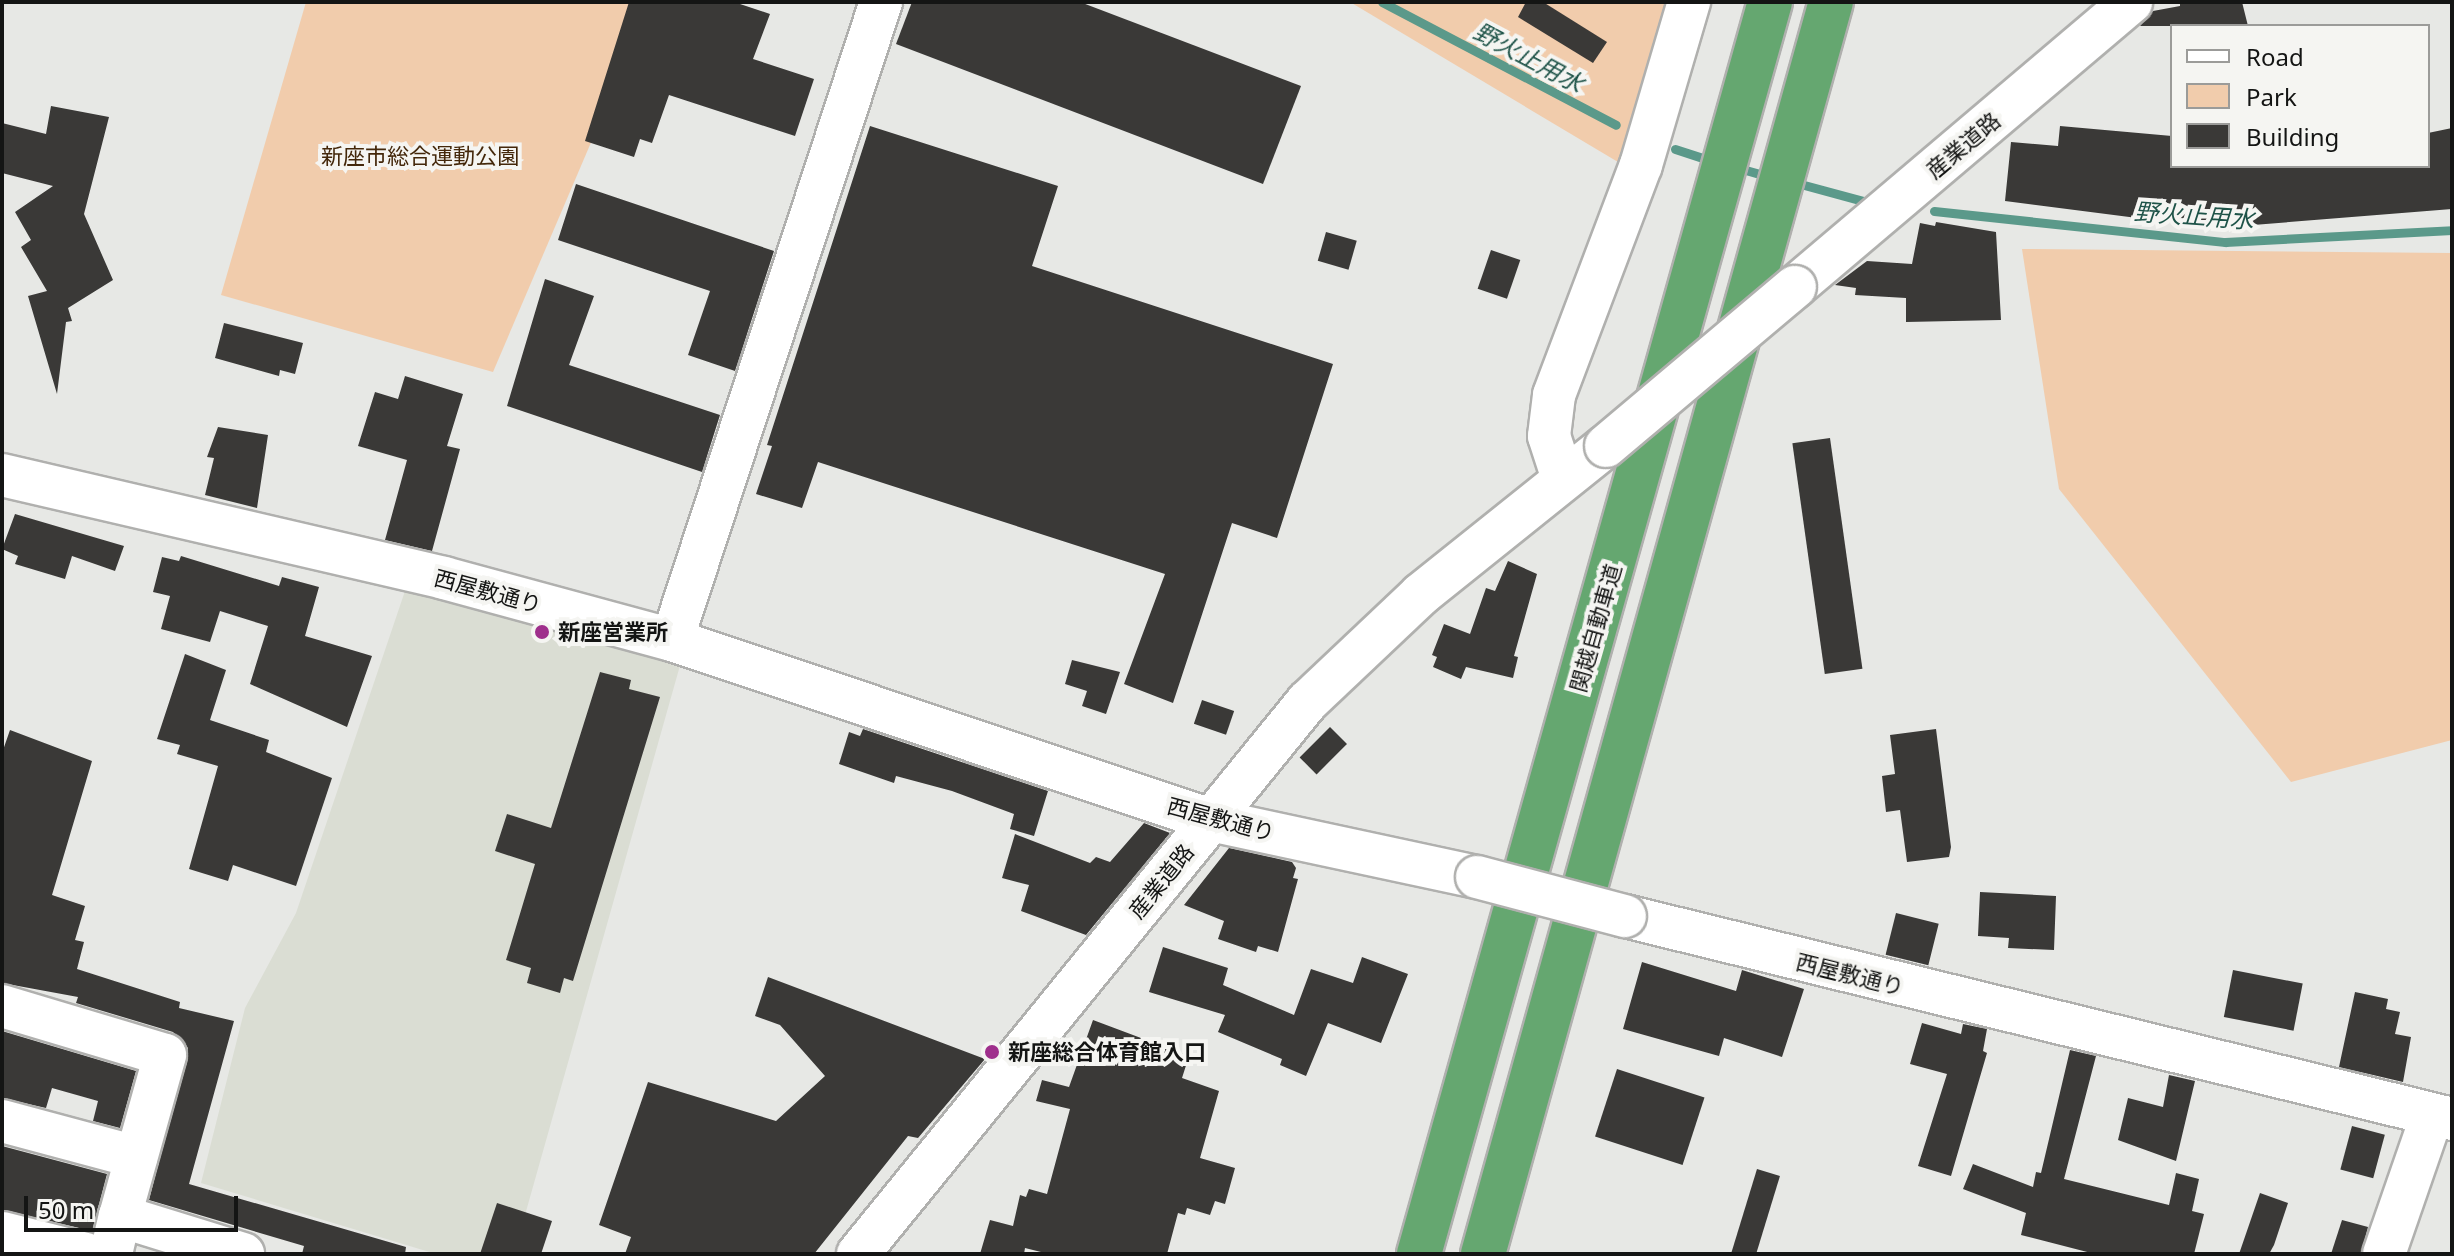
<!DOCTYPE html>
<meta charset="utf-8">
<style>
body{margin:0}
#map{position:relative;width:2454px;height:1256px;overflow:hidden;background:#e7e8e5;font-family:"Noto Sans","Noto Sans JP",sans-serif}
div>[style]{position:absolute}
.built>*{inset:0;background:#daddd3}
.green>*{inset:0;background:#f1ccac}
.stream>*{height:9px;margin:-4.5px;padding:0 4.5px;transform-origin:4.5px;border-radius:4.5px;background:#5b998a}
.building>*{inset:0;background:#3a3937;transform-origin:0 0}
.roads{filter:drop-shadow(2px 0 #b0b0ae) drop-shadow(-2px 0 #b0b0ae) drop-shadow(0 2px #b0b0ae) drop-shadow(0 -2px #b0b0ae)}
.minor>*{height:42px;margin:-21px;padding:0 21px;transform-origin:21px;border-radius:21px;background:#fff}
.highway>*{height:44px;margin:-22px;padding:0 22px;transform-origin:22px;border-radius:22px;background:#65a770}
.bridges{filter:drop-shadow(2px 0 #b0b0ae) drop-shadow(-2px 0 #b0b0ae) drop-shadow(0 2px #b0b0ae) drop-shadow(0 -2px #b0b0ae)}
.minor-bridge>*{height:42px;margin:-21px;padding:0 21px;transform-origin:21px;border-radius:21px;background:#fff}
.dots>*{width:22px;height:22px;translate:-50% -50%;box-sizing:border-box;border:4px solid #f5f5f2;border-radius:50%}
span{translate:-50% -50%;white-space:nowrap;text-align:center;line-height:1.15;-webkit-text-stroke:8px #f5f5f2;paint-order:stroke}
.street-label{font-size:22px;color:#141514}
.park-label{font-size:22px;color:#43270a}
.poi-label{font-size:22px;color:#141514;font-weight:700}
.left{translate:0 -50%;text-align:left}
.water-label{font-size:24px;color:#1e5348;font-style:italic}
.frame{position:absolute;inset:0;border:4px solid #141514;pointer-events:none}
.legend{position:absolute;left:2170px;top:24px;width:260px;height:144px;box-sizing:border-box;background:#f5f5f2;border:2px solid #9b9b99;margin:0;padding:10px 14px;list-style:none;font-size:24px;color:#141514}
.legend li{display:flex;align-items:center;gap:16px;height:40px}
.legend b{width:40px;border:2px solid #9b9b99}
.scale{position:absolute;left:24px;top:1196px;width:214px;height:36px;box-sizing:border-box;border:4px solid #141514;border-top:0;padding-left:10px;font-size:24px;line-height:28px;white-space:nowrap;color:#141514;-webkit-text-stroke:6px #f5f5f2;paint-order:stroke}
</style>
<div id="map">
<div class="built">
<i style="clip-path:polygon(406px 588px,681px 662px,514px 1254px,436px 1254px,201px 1183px,245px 1008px,296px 913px)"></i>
</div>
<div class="green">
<i style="clip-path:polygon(306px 2px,651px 2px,493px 372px,221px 295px)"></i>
<i style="clip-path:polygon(1350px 2px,1672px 2px,1623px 165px)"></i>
<i style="clip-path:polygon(2022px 249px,2452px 253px,2452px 740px,2291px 782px,2059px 489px)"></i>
</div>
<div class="stream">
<i style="left:1382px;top:2px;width:264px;rotate:27.7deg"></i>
<i style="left:1675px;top:149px;width:40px;rotate:18deg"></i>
<i style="left:1735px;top:167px;width:37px;rotate:16deg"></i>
<i style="left:1793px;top:182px;width:77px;rotate:15.1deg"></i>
<i style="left:1934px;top:211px;width:293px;rotate:6.1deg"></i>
<i style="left:2225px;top:242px;width:227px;rotate:-3deg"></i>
</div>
<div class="building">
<i style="clip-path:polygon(629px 2px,734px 2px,770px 14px,753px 59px,814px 79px,795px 136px,669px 95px,652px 143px,640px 139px,634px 157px,585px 141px)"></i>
<i style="clip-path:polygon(912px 2px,1080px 2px,1301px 86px,1263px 184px,896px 44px)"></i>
<i style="clip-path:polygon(1526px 2px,1543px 2px,1607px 42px,1593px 63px,1518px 17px)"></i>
<i style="clip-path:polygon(2180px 2px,2242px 2px,2248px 26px,2140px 26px,2153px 11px,2180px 6px)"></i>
<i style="clip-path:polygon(51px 106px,109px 117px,84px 214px,113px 280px,68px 308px,72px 321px,66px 322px,57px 394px,28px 296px,47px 291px,21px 247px,31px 240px,15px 212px,53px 186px,2px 173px,2px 123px,46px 134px)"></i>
<i style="clip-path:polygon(870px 126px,1058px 186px,1032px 266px,1333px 364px,1277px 538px,1232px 523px,1173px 703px,1124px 684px,1165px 574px,818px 462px,802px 508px,756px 494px,772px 446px,767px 445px)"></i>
<i style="clip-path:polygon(2060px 126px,2172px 136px,2172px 166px,2428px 166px,2428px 133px,2452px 128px,2452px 209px,2215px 228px,2005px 201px,2011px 142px,2058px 146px)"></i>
<i style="clip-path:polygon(576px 184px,774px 251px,735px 371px,688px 355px,710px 291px,558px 240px)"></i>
<i style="clip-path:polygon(1936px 222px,1996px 232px,2001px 320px,1906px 322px,1906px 298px,1855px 295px,1856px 288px,1835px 285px,1867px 261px,1912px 264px,1920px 223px,1935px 226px)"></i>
<i style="left:1326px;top:232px;width:32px;height:30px;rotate:16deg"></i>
<i style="left:1491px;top:250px;width:31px;height:41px;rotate:19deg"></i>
<i style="clip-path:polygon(545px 279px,594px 296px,569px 365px,720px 415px,702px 472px,507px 406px)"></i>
<i style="clip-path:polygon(224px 323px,303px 343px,295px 374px,280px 370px,279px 376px,215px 358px)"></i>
<i style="clip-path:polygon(405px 376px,463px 394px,447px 446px,460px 449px,432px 551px,385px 540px,407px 460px,358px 446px,375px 392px,398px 399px)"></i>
<i style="clip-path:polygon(218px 427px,268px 435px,257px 508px,205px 495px,214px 458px,207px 457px)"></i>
<i style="left:1830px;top:438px;width:233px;height:38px;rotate:82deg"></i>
<i style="clip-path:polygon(15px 514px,124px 546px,115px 571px,72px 556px,65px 579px,15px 564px,18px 556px,2px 549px)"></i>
<i style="clip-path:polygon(181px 556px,279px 586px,282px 577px,319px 587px,305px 636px,372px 656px,347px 727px,250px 684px,268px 626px,220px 611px,210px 642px,161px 629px,170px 596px,153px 592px,162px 557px,179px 561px)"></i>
<i style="clip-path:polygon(1508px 561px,1537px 574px,1514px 656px,1518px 657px,1513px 678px,1466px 667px,1461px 679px,1433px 667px,1437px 657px,1432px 655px,1444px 624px,1470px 634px,1486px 588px,1495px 591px)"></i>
<i style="clip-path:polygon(185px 654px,226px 670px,210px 720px,269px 740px,266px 752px,332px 778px,296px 886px,233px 865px,228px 881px,189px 869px,218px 766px,177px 754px,180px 745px,157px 739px)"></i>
<i style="clip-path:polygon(1072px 660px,1120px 672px,1106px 714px,1082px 706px,1087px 691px,1065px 684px)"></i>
<i style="clip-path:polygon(600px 672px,631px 680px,629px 689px,660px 697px,573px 981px,564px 978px,560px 993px,527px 983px,531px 968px,506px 960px,535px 864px,495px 851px,507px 814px,551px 828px)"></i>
<i style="left:1202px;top:700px;width:34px;height:25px;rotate:19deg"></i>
<i style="left:1330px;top:727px;width:24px;height:43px;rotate:45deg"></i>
<i style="clip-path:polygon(863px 729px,1048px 791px,1034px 836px,1010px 829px,1014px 814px,952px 791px,896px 776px,894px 783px,839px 764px,849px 732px,860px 736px)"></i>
<i style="clip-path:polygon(1936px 729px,1951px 847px,1949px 857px,1907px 862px,1900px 810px,1886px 812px,1882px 776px,1895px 774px,1890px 735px)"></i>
<i style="clip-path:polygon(10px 730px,92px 761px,52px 895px,85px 906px,75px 940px,84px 942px,77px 969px,180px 1002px,179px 1008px,234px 1021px,189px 1184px,406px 1247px,405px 1254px,302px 1254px,304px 1246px,149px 1200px,188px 1048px,173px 1032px,76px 1003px,78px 997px,2px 983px,2px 753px)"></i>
<i style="clip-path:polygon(1144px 823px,1170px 833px,1086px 935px,1021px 911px,1029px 885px,1002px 878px,1015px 834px,1090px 863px,1096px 857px,1110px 862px)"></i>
<i style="clip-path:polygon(1229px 848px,1292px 862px,1296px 868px,1293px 878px,1298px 879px,1278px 952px,1258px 946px,1256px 952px,1218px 939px,1224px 921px,1184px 905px)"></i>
<i style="clip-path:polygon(1980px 892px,2056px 896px,2054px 950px,2008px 948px,2009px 938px,1978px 936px)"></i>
<i style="left:1896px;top:913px;width:44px;height:43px;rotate:14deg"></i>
<i style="clip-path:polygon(1163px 947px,1228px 968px,1223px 985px,1294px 1015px,1311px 969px,1353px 983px,1362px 957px,1408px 974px,1381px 1043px,1328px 1023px,1306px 1076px,1280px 1065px,1282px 1059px,1218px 1032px,1225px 1015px,1149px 992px)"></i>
<i style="clip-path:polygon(1642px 962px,1736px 991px,1742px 970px,1804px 989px,1782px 1057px,1724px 1038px,1719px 1056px,1623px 1029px)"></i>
<i style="left:2233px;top:970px;width:71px;height:48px;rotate:11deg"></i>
<i style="clip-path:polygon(768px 977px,985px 1059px,918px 1138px,908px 1136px,814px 1254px,625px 1254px,631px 1237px,599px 1225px,648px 1082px,776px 1121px,825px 1076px,780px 1025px,755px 1016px)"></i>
<i style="clip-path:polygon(2355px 992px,2388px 999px,2386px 1009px,2400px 1012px,2395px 1034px,2411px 1037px,2403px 1082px,2339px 1067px)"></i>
<i style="clip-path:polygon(1093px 1020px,1189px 1056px,1182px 1078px,1219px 1091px,1200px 1158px,1235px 1168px,1225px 1204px,1215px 1201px,1210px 1215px,1187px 1208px,1185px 1215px,1178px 1213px,1167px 1254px,1049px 1254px,1025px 1248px,1024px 1254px,980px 1254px,990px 1220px,1013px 1226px,1020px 1195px,1026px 1197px,1029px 1189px,1047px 1194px,1070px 1109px,1036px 1101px,1042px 1080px,1069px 1087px)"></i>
<i style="clip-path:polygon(1922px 1023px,1961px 1034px,1963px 1024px,1987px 1029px,1983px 1051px,1987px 1053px,1951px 1176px,1918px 1166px,1947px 1074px,1910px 1064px)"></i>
<i style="clip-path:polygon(2px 1031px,136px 1071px,120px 1128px,93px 1121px,98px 1101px,52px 1088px,46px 1108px,2px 1098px)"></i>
<i style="clip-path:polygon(2070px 1050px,2096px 1056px,2064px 1179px,2169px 1205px,2176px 1173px,2199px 1179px,2192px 1211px,2204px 1214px,2194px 1254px,2095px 1254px,2021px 1235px,2026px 1213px,1963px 1189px,1973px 1164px,2033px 1187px,2036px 1172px,2041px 1173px)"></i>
<i style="left:1617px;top:1069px;width:92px;height:71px;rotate:18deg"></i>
<i style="clip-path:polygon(2169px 1075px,2195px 1081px,2176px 1161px,2118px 1140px,2128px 1098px,2163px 1107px)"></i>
<i style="left:2352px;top:1126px;width:34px;height:45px;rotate:15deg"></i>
<i style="clip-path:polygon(2px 1146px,107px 1174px,92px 1231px,2px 1210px)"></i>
<i style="left:1757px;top:1169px;width:24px;height:89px;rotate:17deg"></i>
<i style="clip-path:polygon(2260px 1193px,2288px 1203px,2274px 1245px,2269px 1254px,2239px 1254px)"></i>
<i style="clip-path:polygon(497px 1203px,552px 1221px,541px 1254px,480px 1254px)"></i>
<i style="clip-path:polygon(2342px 1220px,2368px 1227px,2361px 1254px,2331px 1254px)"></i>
</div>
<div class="roads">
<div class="minor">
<i style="left:1795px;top:287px;width:441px;rotate:-40.3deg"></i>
<i style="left:2px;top:475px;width:454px;rotate:13.1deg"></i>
<i style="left:444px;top:578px;width:236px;rotate:15.2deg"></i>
<i style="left:672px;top:640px;width:568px;rotate:18.47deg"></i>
<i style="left:1211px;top:820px;width:272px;rotate:12.1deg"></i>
<i style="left:1563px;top:479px;width:45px;rotate:-108deg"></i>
<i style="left:1549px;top:436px;width:41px;rotate:-83deg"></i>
<i style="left:1554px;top:395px;width:246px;rotate:-69.3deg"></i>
<i style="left:1641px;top:165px;width:170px;rotate:-73.6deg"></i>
<i style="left:672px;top:640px;width:671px;rotate:-71.86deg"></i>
<i style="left:1625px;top:916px;width:852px;rotate:13.79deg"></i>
<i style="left:2px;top:1006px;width:170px;rotate:16.7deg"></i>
<i style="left:165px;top:1055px;width:167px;rotate:105.6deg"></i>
<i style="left:2px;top:1121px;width:139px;rotate:15deg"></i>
<i style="left:2px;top:1233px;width:87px;rotate:14deg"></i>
<i style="left:111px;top:1254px;width:39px;rotate:-77deg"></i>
<i style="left:120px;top:1216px;width:129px;rotate:17.2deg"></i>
<i style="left:858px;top:1254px;width:712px;rotate:-50.87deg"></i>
<i style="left:1307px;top:702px;width:156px;rotate:-43.4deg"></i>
<i style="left:1420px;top:595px;width:238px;rotate:-38.7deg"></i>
<i style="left:2384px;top:1254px;width:147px;rotate:-70.9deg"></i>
</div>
<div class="highway">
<i style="left:1419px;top:1254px;width:1300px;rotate:-74.34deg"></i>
<i style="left:1483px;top:1254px;width:1299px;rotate:-74.47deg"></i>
</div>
</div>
<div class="bridges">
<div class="minor-bridge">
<i style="left:1606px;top:446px;width:247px;rotate:-40.1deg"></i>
<i style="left:1477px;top:877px;width:153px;rotate:14.8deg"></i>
</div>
</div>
<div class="dots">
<i style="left:542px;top:632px;background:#9f2f8c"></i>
<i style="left:992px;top:1052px;background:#9f2f8c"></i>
</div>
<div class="street-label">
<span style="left:1963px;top:145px;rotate:-40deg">産業道路</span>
<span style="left:488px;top:591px;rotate:15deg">西屋敷通り</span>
<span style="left:1595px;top:628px;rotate:-74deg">関越自動車道</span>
<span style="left:1221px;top:819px;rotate:15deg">西屋敷通り</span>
<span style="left:1161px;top:881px;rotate:-51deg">産業道路</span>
<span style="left:1850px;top:974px;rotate:14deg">西屋敷通り</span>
</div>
<div class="park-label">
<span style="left:420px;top:156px">新座市総合運動公園</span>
</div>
<div class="poi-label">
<span class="left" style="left:558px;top:632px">新座営業所</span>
<span class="left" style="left:1008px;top:1052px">新座総合体育館入口</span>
</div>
<div class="water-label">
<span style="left:1529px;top:57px;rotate:28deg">野火止用水</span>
<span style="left:2194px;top:215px;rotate:4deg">野火止用水</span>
</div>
<div class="frame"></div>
<ul class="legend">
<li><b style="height:10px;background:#fff"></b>Road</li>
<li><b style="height:22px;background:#f1ccac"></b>Park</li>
<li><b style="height:22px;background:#3a3937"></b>Building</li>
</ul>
<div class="scale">50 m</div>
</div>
